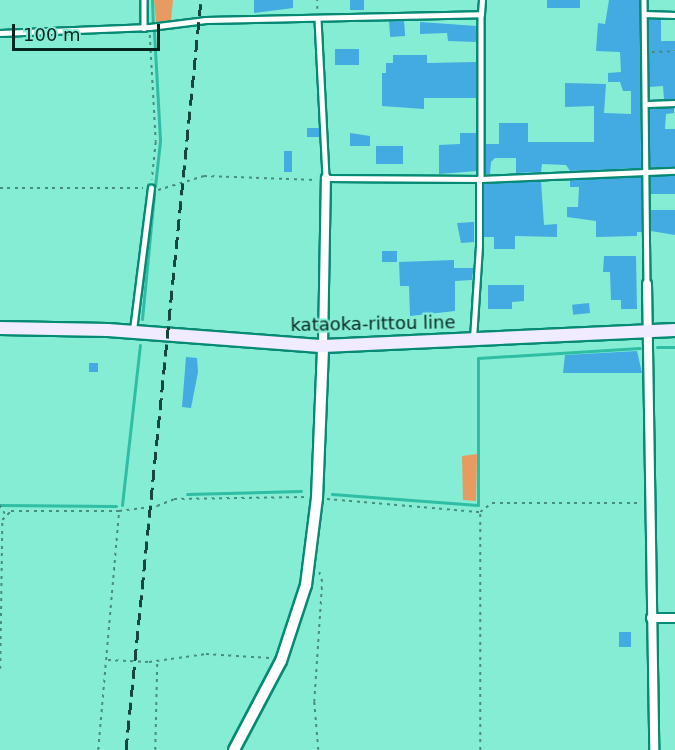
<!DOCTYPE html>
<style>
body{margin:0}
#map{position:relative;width:675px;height:750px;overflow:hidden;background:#85edd4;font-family:"DejaVu Sans",sans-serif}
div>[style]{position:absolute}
.green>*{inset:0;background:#e89b61}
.stream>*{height:3px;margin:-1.5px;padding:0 1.5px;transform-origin:1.5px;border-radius:1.5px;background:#2fbea3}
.building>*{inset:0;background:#44aae2;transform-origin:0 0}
.path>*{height:1.5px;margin-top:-0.75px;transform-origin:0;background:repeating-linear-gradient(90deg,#478d7d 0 3px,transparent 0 7.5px)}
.roads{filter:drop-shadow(2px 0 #068a74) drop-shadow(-2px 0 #068a74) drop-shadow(0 2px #068a74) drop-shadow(0 -2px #068a74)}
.service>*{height:4.5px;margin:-2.25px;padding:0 2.25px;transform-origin:2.25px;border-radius:2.25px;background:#fff}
.minor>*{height:8px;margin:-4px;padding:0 4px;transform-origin:4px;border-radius:4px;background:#fff}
.tertiary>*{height:10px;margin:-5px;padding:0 5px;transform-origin:5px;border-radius:5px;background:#fff}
.secondary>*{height:12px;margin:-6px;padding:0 6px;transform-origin:6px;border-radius:6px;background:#f0ebff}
.rail>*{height:3px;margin-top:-1.5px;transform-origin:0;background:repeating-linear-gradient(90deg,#18463c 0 12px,transparent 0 18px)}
span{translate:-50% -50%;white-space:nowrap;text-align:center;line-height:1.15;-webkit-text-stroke:4.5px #85edd4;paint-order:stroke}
.street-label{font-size:18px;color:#03251e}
.scale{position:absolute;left:12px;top:24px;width:148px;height:27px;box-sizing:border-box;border:3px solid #03251e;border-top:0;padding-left:8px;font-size:18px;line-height:21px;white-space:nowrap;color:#03251e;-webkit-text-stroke:4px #85edd4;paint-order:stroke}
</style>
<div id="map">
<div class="green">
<i style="clip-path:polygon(154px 0,173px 0,171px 20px,156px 22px)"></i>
<i style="clip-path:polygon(477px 454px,476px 501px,463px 500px,462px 456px)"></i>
</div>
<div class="stream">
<i style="left:152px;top:0;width:24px;rotate:88deg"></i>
<i style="left:154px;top:32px;width:109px;rotate:86.8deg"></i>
<i style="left:160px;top:141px;width:45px;rotate:96.3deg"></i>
<i style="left:142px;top:319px;width:125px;rotate:-84.5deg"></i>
<i style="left:657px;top:347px;width:18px"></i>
<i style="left:187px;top:494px;width:114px;rotate:-1.5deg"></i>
<i style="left:332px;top:494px;width:146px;rotate:4.3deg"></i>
<i style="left:478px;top:505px;width:147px;rotate:-90deg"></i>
<i style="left:478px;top:358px;width:162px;rotate:-3.5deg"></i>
<i style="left:0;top:505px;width:116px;rotate:0.5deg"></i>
<i style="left:122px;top:505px;width:161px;rotate:-83.6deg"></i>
</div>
<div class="building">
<i style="clip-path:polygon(254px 0,293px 0,293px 8px,254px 13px)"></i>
<i style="left:350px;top:0;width:14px;height:10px"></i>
<i style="left:547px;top:0;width:33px;height:8px"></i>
<i style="clip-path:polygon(609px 0,640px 0,641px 168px,570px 171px,566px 165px,542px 164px,541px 172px,516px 173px,516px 158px,495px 158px,491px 162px,490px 174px,486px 174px,486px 144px,499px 144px,499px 123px,528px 123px,528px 142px,594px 142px,594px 106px,565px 107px,565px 83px,606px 84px,604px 113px,631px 114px,631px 91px,623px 91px,620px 82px,608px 82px,608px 73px,621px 72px,620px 52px,596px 51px,598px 23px,605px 24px)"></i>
<i style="clip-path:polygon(649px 19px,661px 19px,661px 41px,675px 41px,675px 99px,664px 99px,663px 86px,649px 87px)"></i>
<i style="left:404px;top:20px;width:16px;height:15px;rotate:86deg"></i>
<i style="clip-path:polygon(420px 22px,477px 26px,477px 42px,448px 41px,447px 33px,420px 34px)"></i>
<i style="left:359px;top:49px;width:16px;height:24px;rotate:90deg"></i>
<i style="clip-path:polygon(393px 55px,427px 55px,427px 63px,476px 62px,476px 98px,424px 98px,424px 109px,382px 106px,382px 73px,386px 73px,386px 63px,393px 63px)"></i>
<i style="clip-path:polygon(650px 108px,674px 108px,674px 113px,666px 114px,665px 129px,675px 129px,675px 167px,650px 168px)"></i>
<i style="left:307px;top:128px;width:12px;height:9px"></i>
<i style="clip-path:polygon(350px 133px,370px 136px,370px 146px,350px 146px)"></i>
<i style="clip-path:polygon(460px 133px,477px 133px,477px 171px,439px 174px,439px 145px,460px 144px)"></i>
<i style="left:403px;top:146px;width:18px;height:27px;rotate:90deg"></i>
<i style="left:284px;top:151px;width:8px;height:21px"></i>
<i style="left:675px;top:176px;width:18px;height:25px;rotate:90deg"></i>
<i style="clip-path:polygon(641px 177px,642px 232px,637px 232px,637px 236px,596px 237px,596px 221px,567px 217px,567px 207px,578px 207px,579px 187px,570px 187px,570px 180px)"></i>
<i style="clip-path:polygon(541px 181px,544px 225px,557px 224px,557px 237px,515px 236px,515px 249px,494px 249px,494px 237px,483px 237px,483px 183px)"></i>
<i style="clip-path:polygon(651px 210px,675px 210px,675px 235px,651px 231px)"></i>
<i style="clip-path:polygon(474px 222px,474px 242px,461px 243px,457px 223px)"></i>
<i style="left:382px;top:251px;width:15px;height:11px"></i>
<i style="clip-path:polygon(604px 256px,636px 256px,637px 309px,621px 309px,621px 300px,611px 300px,610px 272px,603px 272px)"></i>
<i style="clip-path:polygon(454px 260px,454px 268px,473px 268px,473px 272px,472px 280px,455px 281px,455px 311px,410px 316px,409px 286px,400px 286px,399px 262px)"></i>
<i style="clip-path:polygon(488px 285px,524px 285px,524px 301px,512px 302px,512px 309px,488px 309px)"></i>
<i style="left:589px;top:303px;width:10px;height:17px;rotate:84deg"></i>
<i style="clip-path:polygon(637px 351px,642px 373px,563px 373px,565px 355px)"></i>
<i style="clip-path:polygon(186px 357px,197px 358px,198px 372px,191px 408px,182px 407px)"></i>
<i style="left:89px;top:363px;width:9px;height:9px"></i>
<i style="left:631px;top:632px;width:15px;height:12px;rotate:90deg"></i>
</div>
<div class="path">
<i style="left:317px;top:9px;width:9px;rotate:-90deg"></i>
<i style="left:150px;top:35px;width:107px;rotate:86.8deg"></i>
<i style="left:156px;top:142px;width:38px;rotate:96deg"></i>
<i style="left:652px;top:52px;width:23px;rotate:-2deg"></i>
<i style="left:0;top:188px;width:143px"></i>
<i style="left:158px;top:190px;width:48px;rotate:-16.9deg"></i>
<i style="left:204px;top:176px;width:112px;rotate:2deg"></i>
<i style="left:327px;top:499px;width:154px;rotate:4.9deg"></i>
<i style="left:480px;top:512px;width:15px;rotate:-37deg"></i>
<i style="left:492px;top:503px;width:148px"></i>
<i style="left:0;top:505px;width:10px;rotate:61deg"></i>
<i style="left:108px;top:660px;width:41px;rotate:2.8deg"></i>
<i style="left:149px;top:662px;width:58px;rotate:-8deg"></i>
<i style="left:206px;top:654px;width:64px;rotate:3.6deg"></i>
<i style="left:0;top:669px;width:149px;rotate:-89.2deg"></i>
<i style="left:2px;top:520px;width:13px;rotate:-45deg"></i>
<i style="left:11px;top:511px;width:108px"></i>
<i style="left:119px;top:511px;width:38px;rotate:-7deg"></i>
<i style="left:157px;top:506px;width:18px;rotate:-22deg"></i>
<i style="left:174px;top:499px;width:133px;rotate:-0.9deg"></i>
<i style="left:98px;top:750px;width:239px;rotate:-85deg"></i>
<i style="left:155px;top:750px;width:88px;rotate:-88.7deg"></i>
<i style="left:318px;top:750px;width:48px;rotate:-94.8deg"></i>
<i style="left:314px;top:702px;width:120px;rotate:-86.2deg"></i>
<i style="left:322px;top:582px;width:10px;rotate:-107deg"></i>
<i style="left:480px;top:750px;width:237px;rotate:-90deg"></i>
</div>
<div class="roads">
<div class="service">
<i style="left:144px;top:0;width:28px;rotate:90deg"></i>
<i style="left:644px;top:0;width:284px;rotate:89.4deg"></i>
<i style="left:481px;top:14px;width:165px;rotate:90deg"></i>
<i style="left:644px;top:14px;width:31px;rotate:2deg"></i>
<i style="left:318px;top:19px;width:159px;rotate:87.1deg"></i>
<i style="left:326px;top:178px;width:155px;rotate:0.4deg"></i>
<i style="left:481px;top:179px;width:194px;rotate:-2.4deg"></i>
<i style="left:0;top:33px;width:150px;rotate:-2.3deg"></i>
<i style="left:150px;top:27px;width:56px;rotate:-7.1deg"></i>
<i style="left:206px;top:20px;width:275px;rotate:-1.2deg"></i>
<i style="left:481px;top:14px;width:14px;rotate:-86deg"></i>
<i style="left:648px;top:104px;width:27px;rotate:-2deg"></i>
<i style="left:133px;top:330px;width:143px;rotate:-82.8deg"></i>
<i style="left:473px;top:339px;width:94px;rotate:-86.3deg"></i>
<i style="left:479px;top:245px;width:66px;rotate:-90deg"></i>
</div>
<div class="minor">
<i style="left:647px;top:284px;width:466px;rotate:89.1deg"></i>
<i style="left:323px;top:346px;width:168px;rotate:-89deg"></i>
<i style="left:651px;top:618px;width:24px"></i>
</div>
<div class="tertiary">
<i style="left:234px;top:750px;width:101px;rotate:-62.2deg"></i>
<i style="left:281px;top:661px;width:80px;rotate:-71.8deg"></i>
<i style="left:306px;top:585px;width:88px;rotate:-82.8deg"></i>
<i style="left:317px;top:498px;width:152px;rotate:-87.7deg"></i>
</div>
<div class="secondary">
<i style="left:0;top:328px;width:108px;rotate:1.1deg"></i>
<i style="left:108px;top:330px;width:216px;rotate:4.3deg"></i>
<i style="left:323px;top:346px;width:352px;rotate:-2.6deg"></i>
</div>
</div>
<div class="rail">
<i style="left:126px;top:750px;width:754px;rotate:-84.29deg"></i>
</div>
<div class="street-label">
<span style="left:373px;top:324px;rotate:-1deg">kataoka-rittou line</span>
</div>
<div class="scale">100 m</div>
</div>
